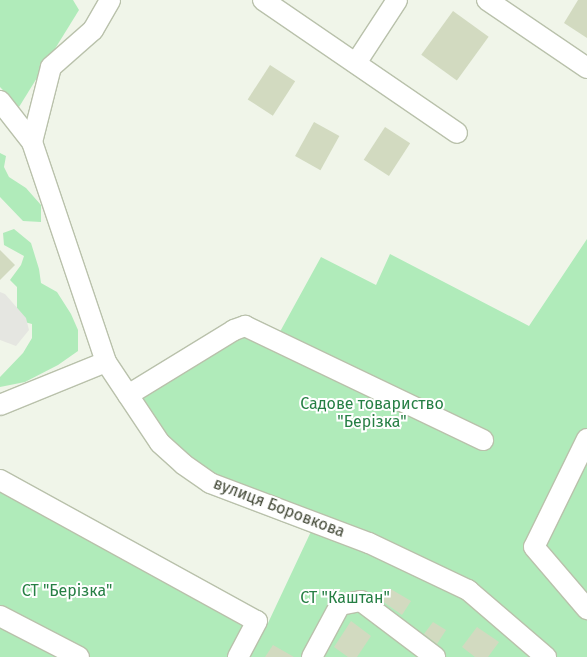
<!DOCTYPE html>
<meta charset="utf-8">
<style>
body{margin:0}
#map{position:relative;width:587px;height:657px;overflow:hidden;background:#f0f5e9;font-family:"Fira Sans",sans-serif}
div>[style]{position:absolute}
.green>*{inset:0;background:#b0ebba}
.parking>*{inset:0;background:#e5e6e1}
.building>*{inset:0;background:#d2dac0;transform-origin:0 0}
.roads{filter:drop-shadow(1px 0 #b9c1ab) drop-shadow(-1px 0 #b9c1ab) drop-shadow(0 1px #b9c1ab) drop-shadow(0 -1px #b9c1ab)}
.minor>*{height:20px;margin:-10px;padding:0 10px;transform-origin:10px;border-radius:10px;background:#fff}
span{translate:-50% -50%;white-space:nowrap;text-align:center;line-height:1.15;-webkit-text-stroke:4px #fff;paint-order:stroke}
.park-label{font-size:16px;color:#267f44}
.street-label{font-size:16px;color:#434937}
</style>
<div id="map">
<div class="green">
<i style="clip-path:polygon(0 0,73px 0,79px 10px,19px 107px,0 87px)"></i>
<i style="clip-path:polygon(0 153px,6px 156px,4px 167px,9px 177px,26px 188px,41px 205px,41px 222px,23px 221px,0 197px)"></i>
<i style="clip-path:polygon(14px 229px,31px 243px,39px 269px,41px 283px,57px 292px,71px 314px,78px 330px,78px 351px,58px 365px,25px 382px,0 387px,0 377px,23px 353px,32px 338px,32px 324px,17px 320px,17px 287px,10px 280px,21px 265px,24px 256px,4px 245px,3px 233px)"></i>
<i style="clip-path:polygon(587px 239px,587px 657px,0 657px,0 479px,268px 623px,315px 523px,210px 483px,128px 395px,234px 330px,276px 339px,321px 257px,376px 285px,390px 254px,529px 326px)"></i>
</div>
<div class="parking">
<i style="clip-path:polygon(0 292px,5px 294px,26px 318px,29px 330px,16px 346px,0 340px)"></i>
</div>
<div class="building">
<i style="clip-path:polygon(578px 0,587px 0,587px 38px,564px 23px)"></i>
<i style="left:453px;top:11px;width:44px;height:54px;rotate:36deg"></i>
<i style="left:270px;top:65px;width:30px;height:41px;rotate:33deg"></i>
<i style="left:314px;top:122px;width:29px;height:39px;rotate:29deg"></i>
<i style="left:385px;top:127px;width:30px;height:39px;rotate:33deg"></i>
<i style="clip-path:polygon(0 250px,15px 265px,0 280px)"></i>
<i style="clip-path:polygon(389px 588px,411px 601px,402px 615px,382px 601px)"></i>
<i style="clip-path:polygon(351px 621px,371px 636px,357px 657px,348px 657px,334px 647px)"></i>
<i style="clip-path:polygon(433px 622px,446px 630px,437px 644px,424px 634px)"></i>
<i style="clip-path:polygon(477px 627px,499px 642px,488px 657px,475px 657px,462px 647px)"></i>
<i style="clip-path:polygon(273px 645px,294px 657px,265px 657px)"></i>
</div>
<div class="roads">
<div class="minor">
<i style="left:263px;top:0;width:235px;rotate:34.4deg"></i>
<i style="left:487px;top:0;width:121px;rotate:34.2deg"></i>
<i style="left:356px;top:63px;width:75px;rotate:-56.9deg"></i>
<i style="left:0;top:101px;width:52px;rotate:52deg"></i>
<i style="left:32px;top:142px;width:232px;rotate:71.4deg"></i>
<i style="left:106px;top:362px;width:97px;rotate:56.3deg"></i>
<i style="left:160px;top:443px;width:31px;rotate:42deg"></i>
<i style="left:183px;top:464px;width:33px;rotate:35deg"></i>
<i style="left:210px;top:483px;width:170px;rotate:20.7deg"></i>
<i style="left:369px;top:543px;width:110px;rotate:25.4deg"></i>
<i style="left:468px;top:590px;width:103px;rotate:40.7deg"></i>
<i style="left:32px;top:142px;width:77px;rotate:-75.8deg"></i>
<i style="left:51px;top:67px;width:56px;rotate:-41.4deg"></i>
<i style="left:93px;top:30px;width:34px;rotate:-60deg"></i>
<i style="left:128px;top:395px;width:124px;rotate:-31.5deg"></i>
<i style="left:234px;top:330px;width:12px;rotate:-20deg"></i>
<i style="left:245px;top:326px;width:264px;rotate:25.6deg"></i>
<i style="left:0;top:405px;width:114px;rotate:-22.1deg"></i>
<i style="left:587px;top:439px;width:120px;rotate:116.1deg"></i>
<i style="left:534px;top:547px;width:82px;rotate:49.5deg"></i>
<i style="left:0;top:480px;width:293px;rotate:28.8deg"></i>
<i style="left:257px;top:621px;width:41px;rotate:117.8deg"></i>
<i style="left:0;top:616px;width:89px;rotate:27.4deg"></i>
<i style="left:312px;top:657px;width:59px;rotate:-61.7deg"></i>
<i style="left:340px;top:605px;width:21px;rotate:-11deg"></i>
<i style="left:361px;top:601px;width:93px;rotate:37.1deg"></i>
</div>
</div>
<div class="park-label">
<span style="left:372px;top:413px">Садове товариство<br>"Берізка"</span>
<span style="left:67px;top:591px">СТ "Берізка"</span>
<span style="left:345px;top:598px">СТ "Каштан"</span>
</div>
<div class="street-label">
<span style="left:279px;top:508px;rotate:21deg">вулиця Боровкова</span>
</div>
</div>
